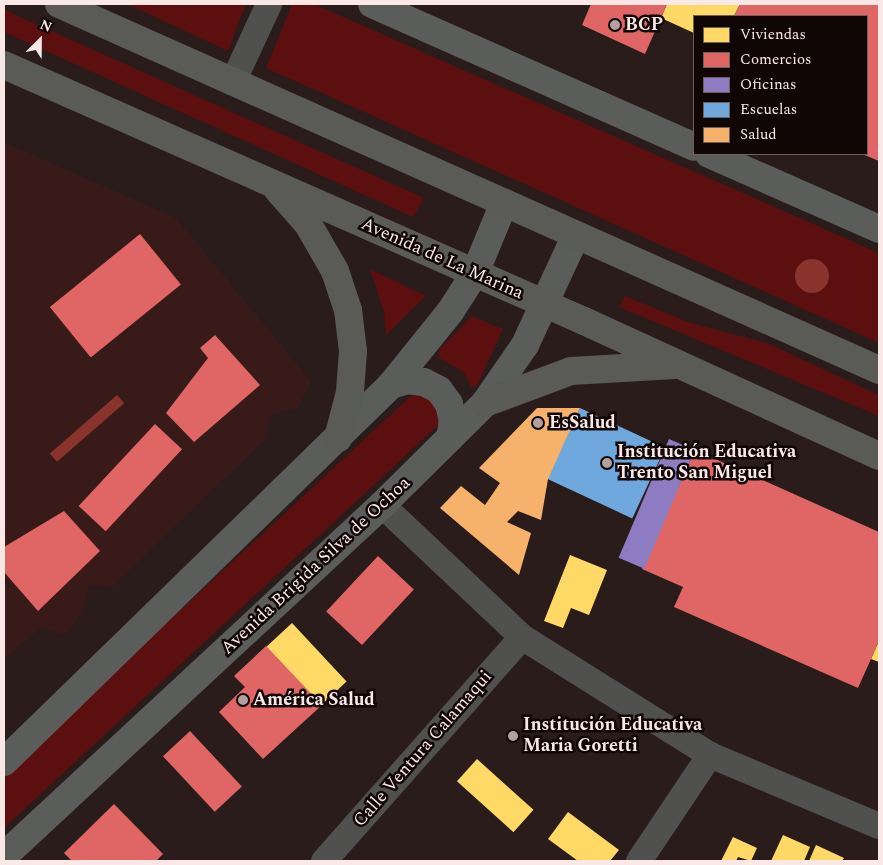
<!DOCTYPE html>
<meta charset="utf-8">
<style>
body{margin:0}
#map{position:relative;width:883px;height:865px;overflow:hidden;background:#291c1a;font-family:Spectral,serif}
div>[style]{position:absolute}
.built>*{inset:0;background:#381b18}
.green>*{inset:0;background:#5b100f}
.water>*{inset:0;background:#88332c;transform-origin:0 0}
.round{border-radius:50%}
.homes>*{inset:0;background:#ffd966;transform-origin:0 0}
.shops>*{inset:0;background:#e06666;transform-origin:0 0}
.offices>*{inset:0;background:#8e7cc3;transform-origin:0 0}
.schools>*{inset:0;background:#6fa8dc;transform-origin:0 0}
.health>*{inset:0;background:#f6b26b}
.street>*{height:26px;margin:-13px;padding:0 13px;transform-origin:13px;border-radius:13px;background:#50514f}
.secondary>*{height:28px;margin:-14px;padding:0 14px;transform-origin:14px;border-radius:14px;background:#5b5d5b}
.primary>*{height:28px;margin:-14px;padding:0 14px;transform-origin:14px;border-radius:14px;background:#5a5a57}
.dots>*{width:14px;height:14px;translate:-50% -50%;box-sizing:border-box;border:2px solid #100605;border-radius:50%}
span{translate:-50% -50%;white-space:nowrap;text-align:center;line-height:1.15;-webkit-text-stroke:5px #100605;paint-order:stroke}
.poi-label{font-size:18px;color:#fae8e6;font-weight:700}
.left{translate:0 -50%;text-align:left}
.street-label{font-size:18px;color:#fae8e6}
.frame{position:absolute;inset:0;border:5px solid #fae8e6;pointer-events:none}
.legend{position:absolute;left:693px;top:15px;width:175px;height:140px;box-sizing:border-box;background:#100605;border:1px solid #6e605f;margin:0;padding:6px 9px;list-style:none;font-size:15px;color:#fae8e6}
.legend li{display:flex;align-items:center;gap:10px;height:25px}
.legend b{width:25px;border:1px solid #6e605f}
.north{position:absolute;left:15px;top:15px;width:50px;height:50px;-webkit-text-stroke:4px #100605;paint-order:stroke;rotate:23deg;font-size:14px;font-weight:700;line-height:20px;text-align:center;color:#fae8e6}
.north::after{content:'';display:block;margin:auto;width:18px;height:22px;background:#fae8e6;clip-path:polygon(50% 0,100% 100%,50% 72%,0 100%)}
</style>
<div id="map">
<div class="built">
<i style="clip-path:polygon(4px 142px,176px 218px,311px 381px,298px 408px,272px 414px,265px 440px,112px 587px,89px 585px,81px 615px,70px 629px,62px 634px,40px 628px,4px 659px)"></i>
</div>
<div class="green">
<i style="clip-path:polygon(127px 4px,246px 4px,228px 51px)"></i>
<i style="clip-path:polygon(292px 4px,314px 4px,879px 253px,879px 343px,266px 68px)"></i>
<i style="clip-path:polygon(4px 9px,18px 16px,424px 198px,413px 217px,4px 32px)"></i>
<i style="clip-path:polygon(370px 269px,426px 296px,386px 335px,384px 312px)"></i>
<i style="clip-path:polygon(625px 296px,688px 322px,767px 343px,879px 395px,879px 416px,619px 307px)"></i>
<i style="clip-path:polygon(472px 316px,503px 329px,477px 386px,471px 387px,464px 372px,439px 358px,439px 350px)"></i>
<i style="clip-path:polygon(414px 393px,430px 393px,444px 420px,4px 828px,4px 774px)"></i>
</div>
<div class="water">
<i class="round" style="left:795px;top:259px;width:34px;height:34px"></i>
<i style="left:117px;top:395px;width:11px;height:89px;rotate:49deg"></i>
</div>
<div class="homes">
<i style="clip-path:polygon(667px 4px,740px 4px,734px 16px,694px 16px,694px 33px,661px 18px)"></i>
<i style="clip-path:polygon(570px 555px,607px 570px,589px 615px,571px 608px,563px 628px,544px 621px)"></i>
<i style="left:292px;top:623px;width:80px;height:35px;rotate:47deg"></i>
<i style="clip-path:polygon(879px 641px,879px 662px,871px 659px)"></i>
<i style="left:477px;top:759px;width:76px;height:30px;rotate:42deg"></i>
<i style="clip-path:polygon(568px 812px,619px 850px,610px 861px,578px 861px,548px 839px)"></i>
<i style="clip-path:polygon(783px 835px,810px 847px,804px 861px,771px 861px)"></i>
<i style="clip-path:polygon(733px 837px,757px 848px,751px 861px,738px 857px,736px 861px,721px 861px)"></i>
<i style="clip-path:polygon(816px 845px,844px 858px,842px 861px,809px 861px)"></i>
</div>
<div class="shops">
<i style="clip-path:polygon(591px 4px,667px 4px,645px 54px,582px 25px)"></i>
<i style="clip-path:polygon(740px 4px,879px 4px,879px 161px,862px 154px,867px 154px,867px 16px,734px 16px)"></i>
<i style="left:140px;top:234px;width:65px;height:116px;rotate:51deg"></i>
<i style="clip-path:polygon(215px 335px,260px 385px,194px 442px,166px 413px,208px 358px,200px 348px)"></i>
<i style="left:155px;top:424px;width:37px;height:112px;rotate:43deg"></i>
<i style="clip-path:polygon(695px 450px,879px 532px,879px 641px,858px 688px,674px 607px,683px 587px,642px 569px)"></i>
<i style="clip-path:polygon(64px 511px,100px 551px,38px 611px,4px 572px,4px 547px)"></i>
<i style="left:378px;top:556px;width:49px;height:76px;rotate:43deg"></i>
<i style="clip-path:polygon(266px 646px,322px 705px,263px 759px,219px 712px,245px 687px,234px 676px)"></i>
<i style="left:190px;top:731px;width:76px;height:37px;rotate:47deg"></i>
<i style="clip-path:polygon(114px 804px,163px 854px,156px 861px,72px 861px,64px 853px)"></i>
</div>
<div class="offices">
<i style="left:669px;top:439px;width:28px;height:129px;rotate:23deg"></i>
</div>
<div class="schools">
<i style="left:580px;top:408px;width:94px;height:78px;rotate:25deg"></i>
</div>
<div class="health">
<i style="clip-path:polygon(537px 408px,580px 408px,548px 479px,541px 520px,518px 511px,507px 522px,531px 533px,519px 575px,440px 508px,461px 486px,485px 505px,500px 483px,479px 468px)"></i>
</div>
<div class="street">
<i style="left:233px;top:82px;width:86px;rotate:-65.2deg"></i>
<i style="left:382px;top:505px;width:192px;rotate:43.3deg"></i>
<i style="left:522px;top:637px;width:222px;rotate:32.1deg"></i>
<i style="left:710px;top:755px;width:183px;rotate:22.8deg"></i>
<i style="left:324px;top:861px;width:299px;rotate:-48.5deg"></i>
<i style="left:639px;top:861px;width:128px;rotate:-56.2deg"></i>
</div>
<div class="secondary">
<i style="left:372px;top:4px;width:352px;rotate:23.9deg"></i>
<i style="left:709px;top:154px;width:186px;rotate:23.8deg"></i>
<i style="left:391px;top:385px;width:17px;rotate:-17deg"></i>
<i style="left:407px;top:380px;width:17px;rotate:7deg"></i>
<i style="left:424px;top:382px;width:17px;rotate:28deg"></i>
<i style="left:439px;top:390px;width:17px;rotate:54deg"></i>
<i style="left:449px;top:404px;width:17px;rotate:77deg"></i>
<i style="left:453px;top:421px;width:17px;rotate:100deg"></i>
<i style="left:4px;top:762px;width:540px;rotate:-44.25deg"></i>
<i style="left:391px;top:385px;width:94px;rotate:-51.1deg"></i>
<i style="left:450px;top:312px;width:46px;rotate:-57.3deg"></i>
<i style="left:475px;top:273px;width:76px;rotate:-67.5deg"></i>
<i style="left:4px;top:856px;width:516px;rotate:-42.88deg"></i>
<i style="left:382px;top:505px;width:145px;rotate:-44.7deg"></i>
<i style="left:485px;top:403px;width:70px;rotate:-55.4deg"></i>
<i style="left:525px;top:345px;width:121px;rotate:-65.1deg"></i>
</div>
<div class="primary">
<i style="left:59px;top:4px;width:898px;rotate:24.05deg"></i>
<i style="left:4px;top:65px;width:634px;rotate:23.82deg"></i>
<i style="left:584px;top:321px;width:324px;rotate:24.6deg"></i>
<i style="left:278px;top:190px;width:45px;rotate:48.6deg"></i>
<i style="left:308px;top:224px;width:54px;rotate:60.1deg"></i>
<i style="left:335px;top:271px;width:41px;rotate:71.6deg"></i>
<i style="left:348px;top:310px;width:41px;rotate:83deg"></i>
<i style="left:353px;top:351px;width:41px;rotate:94.2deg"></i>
<i style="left:350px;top:392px;width:48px;rotate:104.6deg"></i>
<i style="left:485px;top:403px;width:92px;rotate:-20.4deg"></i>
<i style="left:571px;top:371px;width:104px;rotate:-3.3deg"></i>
</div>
<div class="dots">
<i style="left:615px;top:25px;background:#b1a19f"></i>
<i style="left:538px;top:423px;background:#b1a19f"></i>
<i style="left:607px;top:463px;background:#b1a19f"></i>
<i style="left:243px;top:700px;background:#b1a19f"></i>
<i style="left:513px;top:736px;background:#b1a19f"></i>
</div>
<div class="poi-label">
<span class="left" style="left:625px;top:25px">BCP</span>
<span class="left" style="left:549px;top:423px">EsSalud</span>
<span class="left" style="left:617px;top:463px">Institución Educativa<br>Trento San Miguel</span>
<span class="left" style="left:253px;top:700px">América Salud</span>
<span class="left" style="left:523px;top:736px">Institución Educativa<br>Maria Goretti</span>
</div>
<div class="street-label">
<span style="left:442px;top:259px;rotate:24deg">Avenida de La Marina</span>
<span style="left:316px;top:566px;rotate:-43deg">Avenida Brigida Silva de Ochoa</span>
<span style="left:423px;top:749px;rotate:-49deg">Calle Ventura Calamaqui</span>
</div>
<div class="frame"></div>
<ul class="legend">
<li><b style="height:14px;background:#ffd966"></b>Viviendas</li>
<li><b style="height:14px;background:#e06666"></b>Comercios</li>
<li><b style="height:14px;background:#8e7cc3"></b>Oficinas</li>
<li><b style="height:14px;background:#6fa8dc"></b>Escuelas</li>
<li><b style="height:14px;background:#f6b26b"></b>Salud</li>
</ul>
<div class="north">N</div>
</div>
